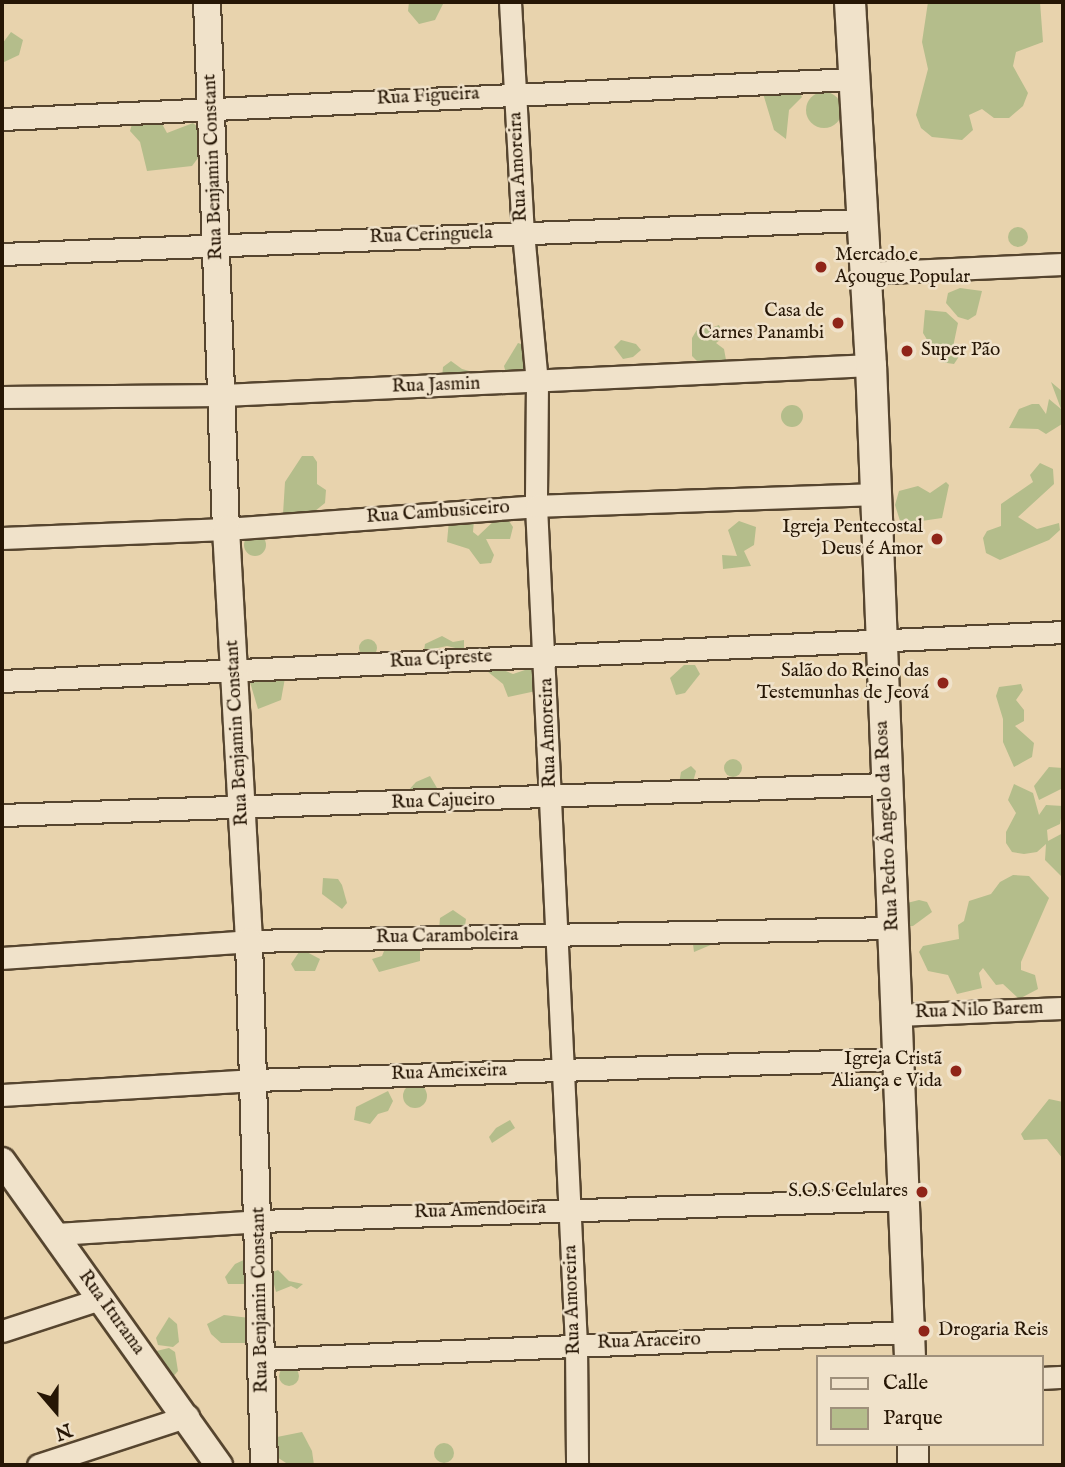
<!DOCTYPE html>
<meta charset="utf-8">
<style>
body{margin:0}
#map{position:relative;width:1065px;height:1467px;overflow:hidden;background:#e8d3ad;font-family:"IM FELL English",serif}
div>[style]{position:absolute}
.green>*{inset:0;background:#b4bd8b}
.round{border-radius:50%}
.roads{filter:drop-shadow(2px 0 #56452f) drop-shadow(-2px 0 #56452f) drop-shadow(0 2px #56452f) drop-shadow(0 -2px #56452f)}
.minor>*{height:21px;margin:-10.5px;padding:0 10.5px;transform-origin:10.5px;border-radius:10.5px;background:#f0e2ca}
.tertiary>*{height:26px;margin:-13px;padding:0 13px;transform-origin:13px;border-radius:13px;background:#f0e2ca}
.secondary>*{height:30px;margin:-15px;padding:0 15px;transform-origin:15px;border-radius:15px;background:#f0e2ca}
.dots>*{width:19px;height:19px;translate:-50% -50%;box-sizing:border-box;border:4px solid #f0e2ca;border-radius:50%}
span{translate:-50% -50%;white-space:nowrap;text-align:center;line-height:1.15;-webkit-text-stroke:5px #f0e2ca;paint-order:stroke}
.street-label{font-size:19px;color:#261605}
.poi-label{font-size:19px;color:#261605}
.left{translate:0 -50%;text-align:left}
.right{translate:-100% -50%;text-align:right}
.frame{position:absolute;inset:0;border:4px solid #261605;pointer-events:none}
.legend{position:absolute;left:816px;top:1355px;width:228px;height:91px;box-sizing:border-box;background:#f0e2ca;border:2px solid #9f907b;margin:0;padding:9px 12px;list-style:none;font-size:21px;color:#261605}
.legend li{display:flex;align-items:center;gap:14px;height:35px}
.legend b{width:35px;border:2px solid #9f907b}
.north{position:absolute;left:21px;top:1376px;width:70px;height:70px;-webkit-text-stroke:5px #f0e2ca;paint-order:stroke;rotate:160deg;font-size:19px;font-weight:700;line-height:28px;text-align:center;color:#261605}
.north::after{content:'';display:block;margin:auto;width:24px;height:32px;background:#261605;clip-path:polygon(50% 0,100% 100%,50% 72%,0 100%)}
</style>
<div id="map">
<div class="green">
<i style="clip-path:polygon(409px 2px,444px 2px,435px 20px,419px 24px,408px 11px)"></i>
<i style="clip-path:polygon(928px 2px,1040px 2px,1043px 42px,1016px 52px,1013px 66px,1028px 93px,1023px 106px,1009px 118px,994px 118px,982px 109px,969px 115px,973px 130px,962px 140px,932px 137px,921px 128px,916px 115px,928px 69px,922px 42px)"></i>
<i style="clip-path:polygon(11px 32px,23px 40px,19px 55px,2px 63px,2px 78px,2px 44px)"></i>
<i style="clip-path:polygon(762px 90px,798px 91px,802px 97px,789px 110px,786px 139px,774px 130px)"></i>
<i class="round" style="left:806px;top:92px;width:36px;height:36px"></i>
<i style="clip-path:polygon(134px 117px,160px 120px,167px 133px,193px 123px,199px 128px,201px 154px,192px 166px,147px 171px,140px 142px,130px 131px)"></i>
<i class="round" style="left:1008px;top:227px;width:20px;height:20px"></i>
<i style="clip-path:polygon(960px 288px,982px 291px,976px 315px,968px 320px,958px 317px,946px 303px,948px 293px)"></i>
<i style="clip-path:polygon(925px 310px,946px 312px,958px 323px,953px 347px,958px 358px,954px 364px,940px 362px,944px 355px,941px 348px,929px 343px,923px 333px)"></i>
<i style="clip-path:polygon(719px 325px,724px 337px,716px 343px,724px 349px,726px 360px,706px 370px,692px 356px,692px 338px,699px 326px,708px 329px)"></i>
<i style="clip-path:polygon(621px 340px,636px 344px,641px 350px,633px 357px,623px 359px,614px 347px)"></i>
<i style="clip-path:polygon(518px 343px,524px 345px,530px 372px,507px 377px,504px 366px)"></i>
<i style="clip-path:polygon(451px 361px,462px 369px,473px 372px,467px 377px,442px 378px,443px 367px)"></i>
<i style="clip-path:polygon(1051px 382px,1063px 392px,1062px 424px,1046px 434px,1038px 429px,1009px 428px,1019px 409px,1032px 404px,1039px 404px,1046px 414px,1049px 399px,1061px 409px)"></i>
<i class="round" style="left:781px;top:405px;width:22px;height:22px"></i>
<i style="clip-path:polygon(302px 456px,313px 456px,317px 462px,317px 484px,326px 490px,325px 503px,310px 515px,283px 514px,285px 482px)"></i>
<i style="clip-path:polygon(1040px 463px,1053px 469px,1054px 484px,1018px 517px,1037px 529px,1059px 523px,1060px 530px,1049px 540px,1000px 560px,986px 553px,983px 538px,987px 531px,1001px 526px,1001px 504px,1033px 482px,1030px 475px)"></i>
<i style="clip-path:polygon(946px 482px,949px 485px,942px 518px,901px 524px,895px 505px,899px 491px,918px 486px,930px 493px)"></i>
<i style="clip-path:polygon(507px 518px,513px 527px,510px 539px,486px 539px,494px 555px,491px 563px,480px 564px,469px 549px,447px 542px,449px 520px,474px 520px,473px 532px,478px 536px,496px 519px)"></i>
<i style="clip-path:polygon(739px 521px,756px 527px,754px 545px,744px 551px,751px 566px,723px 569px,722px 555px,737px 556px,728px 530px)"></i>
<i class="round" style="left:244px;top:534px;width:22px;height:22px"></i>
<i style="clip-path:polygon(442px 636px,453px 642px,464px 640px,464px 650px,447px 646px,424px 651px,425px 644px)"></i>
<i class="round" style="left:359px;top:639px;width:18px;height:18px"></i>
<i style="clip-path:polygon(684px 665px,695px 665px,700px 674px,685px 693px,676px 695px,670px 678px)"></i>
<i style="clip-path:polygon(482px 667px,496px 667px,513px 674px,528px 669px,539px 672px,536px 691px,508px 697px,503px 684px)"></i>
<i style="clip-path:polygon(285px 678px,281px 700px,258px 709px,249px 679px)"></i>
<i style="clip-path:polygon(1021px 684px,1023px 690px,1016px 700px,1024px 710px,1024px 721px,1015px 726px,1034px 743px,1032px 757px,1014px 767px,1003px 742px,1003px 719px,996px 696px,999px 687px)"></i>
<i class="round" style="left:724px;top:759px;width:18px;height:18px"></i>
<i style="clip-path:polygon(691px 766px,696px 771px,693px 782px,679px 784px,681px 772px)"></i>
<i style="clip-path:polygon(1049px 767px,1063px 768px,1063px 788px,1039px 800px,1034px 786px)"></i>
<i style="clip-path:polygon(430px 776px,437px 788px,408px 791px,416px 782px)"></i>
<i style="clip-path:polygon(1014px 784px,1033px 793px,1039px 815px,1046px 805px,1063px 806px,1060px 824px,1047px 830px,1048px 841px,1063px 833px,1063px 878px,1045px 860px,1046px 844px,1037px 852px,1024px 854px,1012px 852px,1006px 843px,1006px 832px,1016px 813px,1008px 800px)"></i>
<i style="clip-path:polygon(1013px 875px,1029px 876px,1049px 898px,1021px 962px,1021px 970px,1035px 975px,1038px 989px,1019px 999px,1003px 984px,996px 985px,983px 968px,979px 973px,982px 988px,957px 994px,948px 975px,928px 971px,919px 952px,923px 946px,959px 939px,958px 925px,964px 921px,969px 901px,991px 894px,1000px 882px)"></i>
<i style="clip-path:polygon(323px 878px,338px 879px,342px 885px,347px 903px,342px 909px,322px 894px)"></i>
<i style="clip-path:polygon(919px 900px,927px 902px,932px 912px,913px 926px,898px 927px,903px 904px)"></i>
<i style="clip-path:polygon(453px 910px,466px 919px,465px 926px,439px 930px,440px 918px)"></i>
<i style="clip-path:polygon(692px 936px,714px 937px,713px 944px,694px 952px)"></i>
<i style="clip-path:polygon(386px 946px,420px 946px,420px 961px,379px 972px,372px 959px,382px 956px)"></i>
<i style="clip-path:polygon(301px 949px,320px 959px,315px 971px,295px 971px,291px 964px)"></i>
<i class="round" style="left:403px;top:1084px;width:24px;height:24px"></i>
<i style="clip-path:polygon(388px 1091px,393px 1101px,388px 1111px,378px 1114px,370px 1124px,354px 1120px,356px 1107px)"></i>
<i style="clip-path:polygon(1049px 1099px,1063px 1102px,1063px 1159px,1047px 1139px,1024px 1140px,1021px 1134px)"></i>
<i style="clip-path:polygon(510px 1120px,515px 1128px,492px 1143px,489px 1137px,496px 1128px)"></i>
<i style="clip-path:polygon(248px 1258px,250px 1284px,228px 1284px,225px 1277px,235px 1264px)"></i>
<i style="clip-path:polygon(278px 1270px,289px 1281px,303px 1284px,297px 1289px,291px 1286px,276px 1292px,271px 1273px)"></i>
<i style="clip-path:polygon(224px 1315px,250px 1318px,249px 1343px,221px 1343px,211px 1334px,207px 1324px)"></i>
<i style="clip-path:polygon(169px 1317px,177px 1324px,179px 1342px,173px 1347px,158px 1345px,156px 1338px)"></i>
<i style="clip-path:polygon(169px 1348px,175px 1352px,178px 1371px,171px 1379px,152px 1352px)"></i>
<i class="round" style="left:279px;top:1366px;width:20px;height:20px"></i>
<i style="clip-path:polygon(302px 1432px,312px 1451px,314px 1465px,289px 1465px,274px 1455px,272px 1442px,277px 1437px)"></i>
<i class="round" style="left:434px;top:1443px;width:20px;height:20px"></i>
</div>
<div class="roads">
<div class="minor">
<i style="left:510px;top:2px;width:230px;rotate:86.8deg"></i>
<i style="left:523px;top:232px;width:151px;rotate:84.7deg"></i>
<i style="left:537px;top:382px;width:124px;rotate:90.5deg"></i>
<i style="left:536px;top:506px;width:839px;rotate:87.27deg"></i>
<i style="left:576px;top:1344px;width:121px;rotate:89.5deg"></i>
<i style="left:2px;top:119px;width:853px;rotate:-2.69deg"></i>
<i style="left:2px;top:254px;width:860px;rotate:-2.27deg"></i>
<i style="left:864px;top:273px;width:199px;rotate:-2.6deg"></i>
<i style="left:2px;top:397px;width:221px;rotate:-0.5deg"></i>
<i style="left:223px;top:395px;width:649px;rotate:-2.65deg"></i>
<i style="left:2px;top:538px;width:224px;rotate:-2.3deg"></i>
<i style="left:226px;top:529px;width:311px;rotate:-4.2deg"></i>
<i style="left:536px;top:506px;width:339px;rotate:-2deg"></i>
<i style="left:2px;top:681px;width:1062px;rotate:-2.64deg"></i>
<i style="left:2px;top:815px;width:884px;rotate:-2.01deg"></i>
<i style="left:2px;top:958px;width:248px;rotate:-3.9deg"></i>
<i style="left:249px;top:941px;width:643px;rotate:-1.16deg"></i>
<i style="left:896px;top:1015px;width:167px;rotate:-2.4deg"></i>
<i style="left:2px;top:1095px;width:252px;rotate:-3.4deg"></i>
<i style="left:254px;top:1080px;width:643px;rotate:-1.87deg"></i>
<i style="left:55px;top:1234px;width:205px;rotate:-3.6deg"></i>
<i style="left:260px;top:1221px;width:645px;rotate:-1.95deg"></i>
<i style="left:2px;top:1331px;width:103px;rotate:-18.1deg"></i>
<i style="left:262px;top:1359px;width:648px;rotate:-2.39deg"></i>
<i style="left:1042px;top:1378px;width:21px;rotate:-3deg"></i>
<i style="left:38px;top:1465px;width:158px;rotate:-18.1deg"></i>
</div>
<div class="tertiary">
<i style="left:207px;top:2px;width:527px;rotate:87.94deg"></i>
<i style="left:226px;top:529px;width:413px;rotate:86.8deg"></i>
<i style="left:249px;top:941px;width:524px;rotate:88.36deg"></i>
<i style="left:2px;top:1161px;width:374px;rotate:54.5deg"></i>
</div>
<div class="secondary">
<i style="left:850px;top:2px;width:364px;rotate:86.7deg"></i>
<i style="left:871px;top:365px;width:993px;rotate:87.75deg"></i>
<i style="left:913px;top:1444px;width:21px;rotate:90deg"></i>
</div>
</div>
<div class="dots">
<i style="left:821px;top:267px;background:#8f2418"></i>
<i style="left:838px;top:323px;background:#8f2418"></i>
<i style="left:907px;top:351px;background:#8f2418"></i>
<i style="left:937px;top:539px;background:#8f2418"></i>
<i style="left:943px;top:683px;background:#8f2418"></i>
<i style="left:956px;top:1071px;background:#8f2418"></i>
<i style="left:922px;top:1192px;background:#8f2418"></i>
<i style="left:924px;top:1331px;background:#8f2418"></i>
</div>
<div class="street-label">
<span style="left:428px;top:97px;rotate:-3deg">Rua Figueira</span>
<span style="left:214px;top:167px;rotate:-92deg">Rua Benjamin Constant</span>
<span style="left:519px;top:167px;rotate:-93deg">Rua Amoreira</span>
<span style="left:431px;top:236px;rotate:-2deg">Rua Ceringuela</span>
<span style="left:436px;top:386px;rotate:-2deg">Rua Jasmin</span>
<span style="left:438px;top:513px;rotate:-4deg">Rua Cambusiceiro</span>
<span style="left:441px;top:660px;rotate:-3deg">Rua Cipreste</span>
<span style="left:238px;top:733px;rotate:-93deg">Rua Benjamin Constant</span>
<span style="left:549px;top:733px;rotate:-92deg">Rua Amoreira</span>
<span style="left:443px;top:802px;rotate:-2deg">Rua Cajueiro</span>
<span style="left:888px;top:826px;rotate:-93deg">Rua Pedro Ângelo da Rosa</span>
<span style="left:447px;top:937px;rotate:-1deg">Rua Caramboleira</span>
<span style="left:979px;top:1011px;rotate:-2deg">Rua Nilo Barem</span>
<span style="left:449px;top:1073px;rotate:-2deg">Rua Ameixeira</span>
<span style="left:480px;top:1211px;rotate:-2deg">Rua Amendoeira</span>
<span style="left:261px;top:1300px;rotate:-91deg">Rua Benjamin Constant</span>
<span style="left:573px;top:1300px;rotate:-92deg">Rua Amoreira</span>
<span style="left:111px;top:1313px;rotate:54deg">Rua Iturama</span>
<span style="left:649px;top:1342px;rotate:-2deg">Rua Araceiro</span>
</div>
<div class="poi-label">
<span class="left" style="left:835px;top:267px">Mercado e<br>Açougue Popular</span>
<span class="right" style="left:824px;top:323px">Casa de<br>Carnes Panambi</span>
<span class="left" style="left:921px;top:351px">Super Pão</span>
<span class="right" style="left:923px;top:539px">Igreja Pentecostal<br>Deus é Amor</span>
<span class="right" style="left:929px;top:683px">Salão do Reino das<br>Testemunhas de Jeová</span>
<span class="right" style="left:942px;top:1071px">Igreja Cristã<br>Aliança e Vida</span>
<span class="right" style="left:908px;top:1192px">S.O.S Celulares</span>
<span class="left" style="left:938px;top:1331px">Drogaria Reis</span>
</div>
<div class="frame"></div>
<ul class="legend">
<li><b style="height:9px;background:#f0e2ca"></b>Calle</li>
<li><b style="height:19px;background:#b4bd8b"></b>Parque</li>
</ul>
<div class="north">N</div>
</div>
